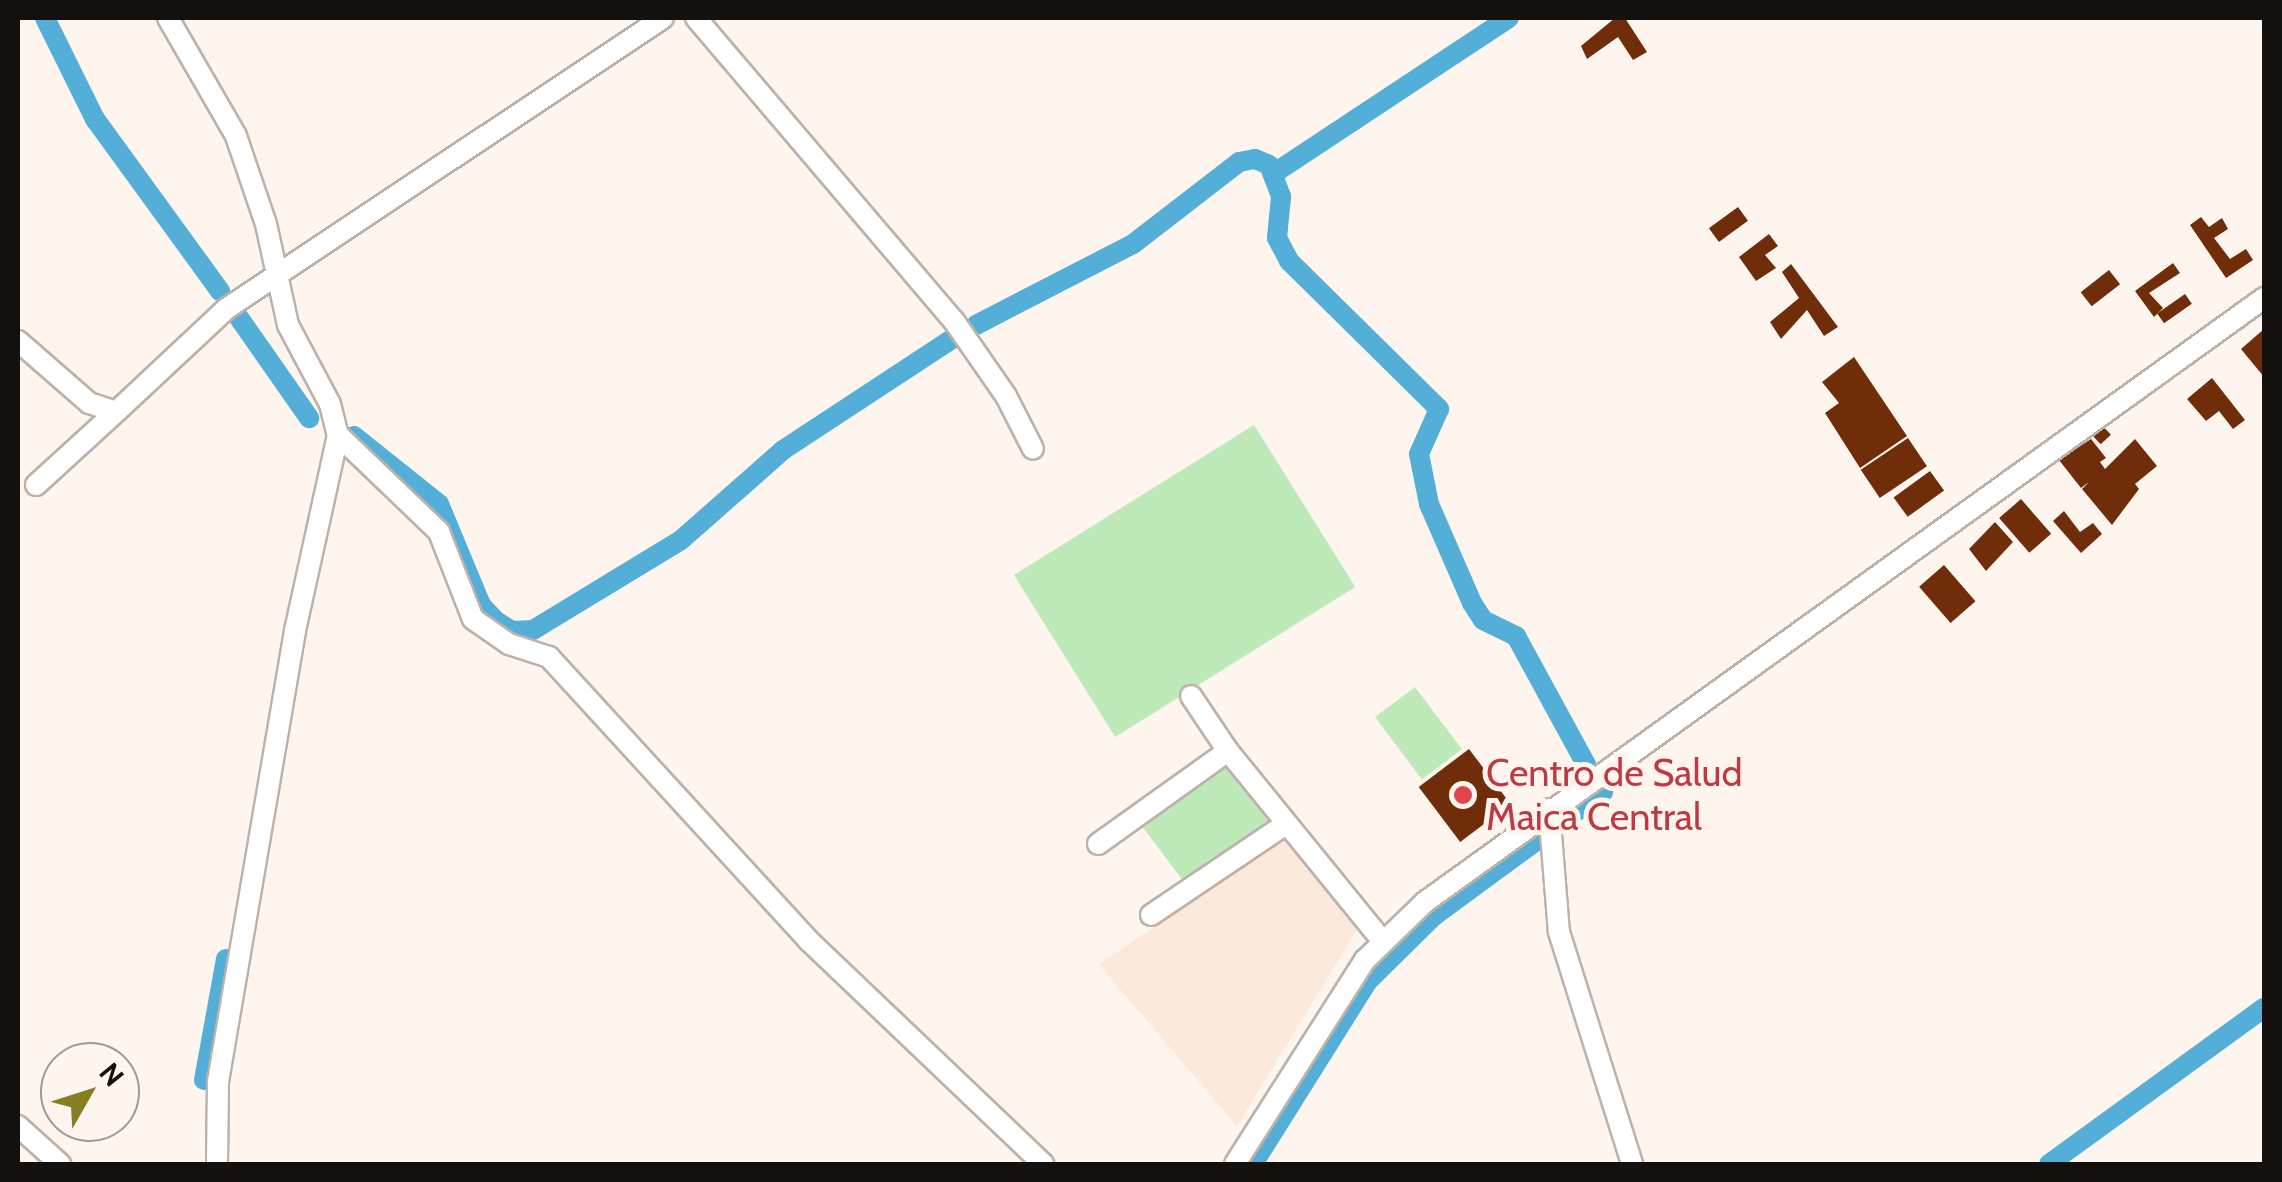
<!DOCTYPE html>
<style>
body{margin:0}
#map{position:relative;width:2282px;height:1182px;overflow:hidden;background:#fff5ef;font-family:Cabin,sans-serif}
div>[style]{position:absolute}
.built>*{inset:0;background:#fbe9dc}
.green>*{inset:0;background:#bee9b9;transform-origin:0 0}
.canal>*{height:20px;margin:-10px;padding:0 10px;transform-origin:10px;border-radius:10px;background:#53afd7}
.building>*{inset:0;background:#702d09;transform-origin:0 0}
.roads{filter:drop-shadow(2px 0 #bdb2aa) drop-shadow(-2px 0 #bdb2aa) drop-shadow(0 2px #bdb2aa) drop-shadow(0 -2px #bdb2aa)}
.minor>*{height:20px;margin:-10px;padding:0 10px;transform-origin:10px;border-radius:10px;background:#fff}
.dots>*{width:28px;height:28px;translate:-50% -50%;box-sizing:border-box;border:5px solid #fff5ef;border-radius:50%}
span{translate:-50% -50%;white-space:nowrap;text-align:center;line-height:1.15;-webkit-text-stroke:10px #fff5ef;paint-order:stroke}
.health-label{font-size:38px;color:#be3a42}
.left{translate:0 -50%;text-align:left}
.frame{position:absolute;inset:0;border:20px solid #14100d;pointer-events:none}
.north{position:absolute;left:40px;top:1042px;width:100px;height:100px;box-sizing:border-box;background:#fff5ef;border:2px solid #a19995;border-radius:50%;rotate:51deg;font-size:28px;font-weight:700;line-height:40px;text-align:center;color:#14100d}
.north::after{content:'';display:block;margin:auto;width:35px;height:45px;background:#857e24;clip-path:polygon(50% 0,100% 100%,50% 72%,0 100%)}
</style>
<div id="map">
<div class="built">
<i style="clip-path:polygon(1285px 835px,1360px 925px,1237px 1126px,1099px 965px)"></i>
</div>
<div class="green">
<i style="left:1254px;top:425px;width:191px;height:283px;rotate:58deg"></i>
<i style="left:1415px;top:687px;width:78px;height:50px;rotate:53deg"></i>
<i style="left:1226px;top:765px;width:71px;height:104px;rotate:53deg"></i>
</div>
<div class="canal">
<i style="left:45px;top:18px;width:113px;rotate:63.7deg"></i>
<i style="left:95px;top:119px;width:213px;rotate:54deg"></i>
<i style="left:1273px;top:174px;width:283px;rotate:-33.5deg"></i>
<i style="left:237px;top:315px;width:126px;rotate:55deg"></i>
<i style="left:976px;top:325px;width:177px;rotate:-27.3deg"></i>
<i style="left:1133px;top:244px;width:134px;rotate:-37.7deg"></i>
<i style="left:1239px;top:162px;width:16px;rotate:-11deg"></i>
<i style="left:1255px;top:159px;width:15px;rotate:23deg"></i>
<i style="left:1269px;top:165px;width:34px;rotate:69deg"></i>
<i style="left:1281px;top:197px;width:41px;rotate:95.6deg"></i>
<i style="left:1277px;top:238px;width:26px;rotate:62deg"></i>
<i style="left:1289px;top:261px;width:211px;rotate:44.6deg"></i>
<i style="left:1439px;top:409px;width:49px;rotate:114deg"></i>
<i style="left:1419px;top:454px;width:51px;rotate:78.7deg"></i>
<i style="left:1429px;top:504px;width:108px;rotate:66.5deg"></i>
<i style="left:1472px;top:603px;width:20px;rotate:57deg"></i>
<i style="left:1483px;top:620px;width:37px;rotate:26deg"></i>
<i style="left:1516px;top:636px;width:148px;rotate:61.4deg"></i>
<i style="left:354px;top:436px;width:109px;rotate:38.7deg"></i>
<i style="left:439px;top:504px;width:109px;rotate:67.4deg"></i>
<i style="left:481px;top:605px;width:22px;rotate:47deg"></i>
<i style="left:496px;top:621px;width:19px;rotate:32deg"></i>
<i style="left:512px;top:631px;width:21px;rotate:-3deg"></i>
<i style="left:533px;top:630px;width:173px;rotate:-31.3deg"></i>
<i style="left:681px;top:540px;width:136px;rotate:-41.4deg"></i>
<i style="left:783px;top:450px;width:206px;rotate:-33.3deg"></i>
<i style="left:1566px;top:819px;width:46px;rotate:-36.1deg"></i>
<i style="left:204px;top:1080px;width:123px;rotate:-79.7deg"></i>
<i style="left:1253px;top:1164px;width:215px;rotate:-57.9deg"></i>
<i style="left:1367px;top:982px;width:94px;rotate:-44.6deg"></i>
<i style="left:1434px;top:916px;width:132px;rotate:-36.3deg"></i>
<i style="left:2049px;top:1164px;width:266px;rotate:-36deg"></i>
</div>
<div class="building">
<i style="clip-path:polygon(1615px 18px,1625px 18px,1647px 52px,1633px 60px,1618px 37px,1587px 59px,1581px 46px)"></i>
<i style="left:1738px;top:207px;width:17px;height:36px;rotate:54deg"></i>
<i style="clip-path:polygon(2201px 217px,2209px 227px,2222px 218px,2228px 229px,2214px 238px,2230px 259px,2246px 249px,2253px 260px,2226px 278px,2190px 225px)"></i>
<i style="clip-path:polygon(1769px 234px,1778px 246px,1765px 255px,1776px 268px,1756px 281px,1739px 257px)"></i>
<i style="clip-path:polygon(2173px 263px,2180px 273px,2149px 293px,2163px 308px,2154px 317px,2135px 291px)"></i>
<i style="clip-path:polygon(1791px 264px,1838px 327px,1824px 336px,1807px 310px,1781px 339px,1770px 322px,1799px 298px,1782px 272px)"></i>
<i style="left:2109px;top:270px;width:18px;height:36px;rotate:52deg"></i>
<i style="left:2185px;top:294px;width:12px;height:34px;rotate:55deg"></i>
<i style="clip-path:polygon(2264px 329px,2264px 377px,2241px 349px)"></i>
<i style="clip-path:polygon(1854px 357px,1907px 436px,1860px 468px,1825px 413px,1839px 403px,1822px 382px)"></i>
<i style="clip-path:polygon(2212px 378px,2245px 420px,2233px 429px,2219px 411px,2206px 421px,2187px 399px)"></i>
<i style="left:2100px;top:423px;width:16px;height:14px;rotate:47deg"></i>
<i style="left:1908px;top:438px;width:34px;height:57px;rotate:56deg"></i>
<i style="clip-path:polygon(2091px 439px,2106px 458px,2100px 462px,2105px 469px,2135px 439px,2157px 466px,2135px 484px,2139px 489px,2112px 525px,2082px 489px,2089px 482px,2081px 488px,2059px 460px)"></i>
<i style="left:1930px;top:471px;width:24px;height:45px;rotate:54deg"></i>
<i style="left:2021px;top:499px;width:46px;height:29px;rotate:49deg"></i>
<i style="clip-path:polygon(2064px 511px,2080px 532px,2093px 523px,2102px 534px,2081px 553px,2053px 521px)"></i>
<i style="clip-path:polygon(1995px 522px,2013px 542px,1986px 571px,1969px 549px)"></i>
<i style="left:1944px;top:565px;width:48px;height:33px;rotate:49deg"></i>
<i style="left:1469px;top:749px;width:69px;height:63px;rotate:53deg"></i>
</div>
<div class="roads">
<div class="minor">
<i style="left:168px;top:18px;width:136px;rotate:60deg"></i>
<i style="left:236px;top:136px;width:93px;rotate:71.2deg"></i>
<i style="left:266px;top:224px;width:103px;rotate:77.7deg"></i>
<i style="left:288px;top:325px;width:89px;rotate:62deg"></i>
<i style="left:330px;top:404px;width:32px;rotate:76deg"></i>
<i style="left:338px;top:435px;width:201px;rotate:102.4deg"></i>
<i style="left:295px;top:631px;width:458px;rotate:99.7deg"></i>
<i style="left:218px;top:1082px;width:82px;rotate:90.7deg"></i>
<i style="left:696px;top:18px;width:398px;rotate:49.6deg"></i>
<i style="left:954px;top:321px;width:91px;rotate:55.3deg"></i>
<i style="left:1006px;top:396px;width:59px;rotate:63deg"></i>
<i style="left:18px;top:341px;width:94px;rotate:41.1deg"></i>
<i style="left:89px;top:403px;width:28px;rotate:18deg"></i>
<i style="left:116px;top:412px;width:151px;rotate:-43.1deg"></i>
<i style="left:226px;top:309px;width:525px;rotate:-33.66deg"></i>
<i style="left:338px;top:435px;width:140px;rotate:43.8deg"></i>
<i style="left:439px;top:532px;width:93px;rotate:68.7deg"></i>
<i style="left:473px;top:619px;width:44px;rotate:34.8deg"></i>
<i style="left:509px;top:644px;width:42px;rotate:18deg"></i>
<i style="left:549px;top:657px;width:384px;rotate:47.5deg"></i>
<i style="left:808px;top:940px;width:325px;rotate:43.6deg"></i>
<i style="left:36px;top:485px;width:108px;rotate:-42.4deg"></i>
<i style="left:1191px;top:696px;width:66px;rotate:56.1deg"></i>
<i style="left:1228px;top:751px;width:242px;rotate:50.9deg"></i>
<i style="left:1549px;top:809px;width:123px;rotate:85.4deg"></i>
<i style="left:1559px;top:932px;width:243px;rotate:72.5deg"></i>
<i style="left:1098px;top:844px;width:160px;rotate:-35.6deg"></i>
<i style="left:1151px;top:915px;width:163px;rotate:-34deg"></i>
<i style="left:18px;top:1126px;width:57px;rotate:42.1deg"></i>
<i style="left:1235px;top:1164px;width:242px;rotate:-57.5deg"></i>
<i style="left:1365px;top:960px;width:83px;rotate:-44deg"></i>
<i style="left:1425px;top:902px;width:1034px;rotate:-35.75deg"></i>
</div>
</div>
<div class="dots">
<i style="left:1463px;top:795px;background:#e0444e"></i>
</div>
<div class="health-label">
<span class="left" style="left:1486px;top:795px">Centro de Salud<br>Maica Central</span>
</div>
<div class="frame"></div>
<div class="north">N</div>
</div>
